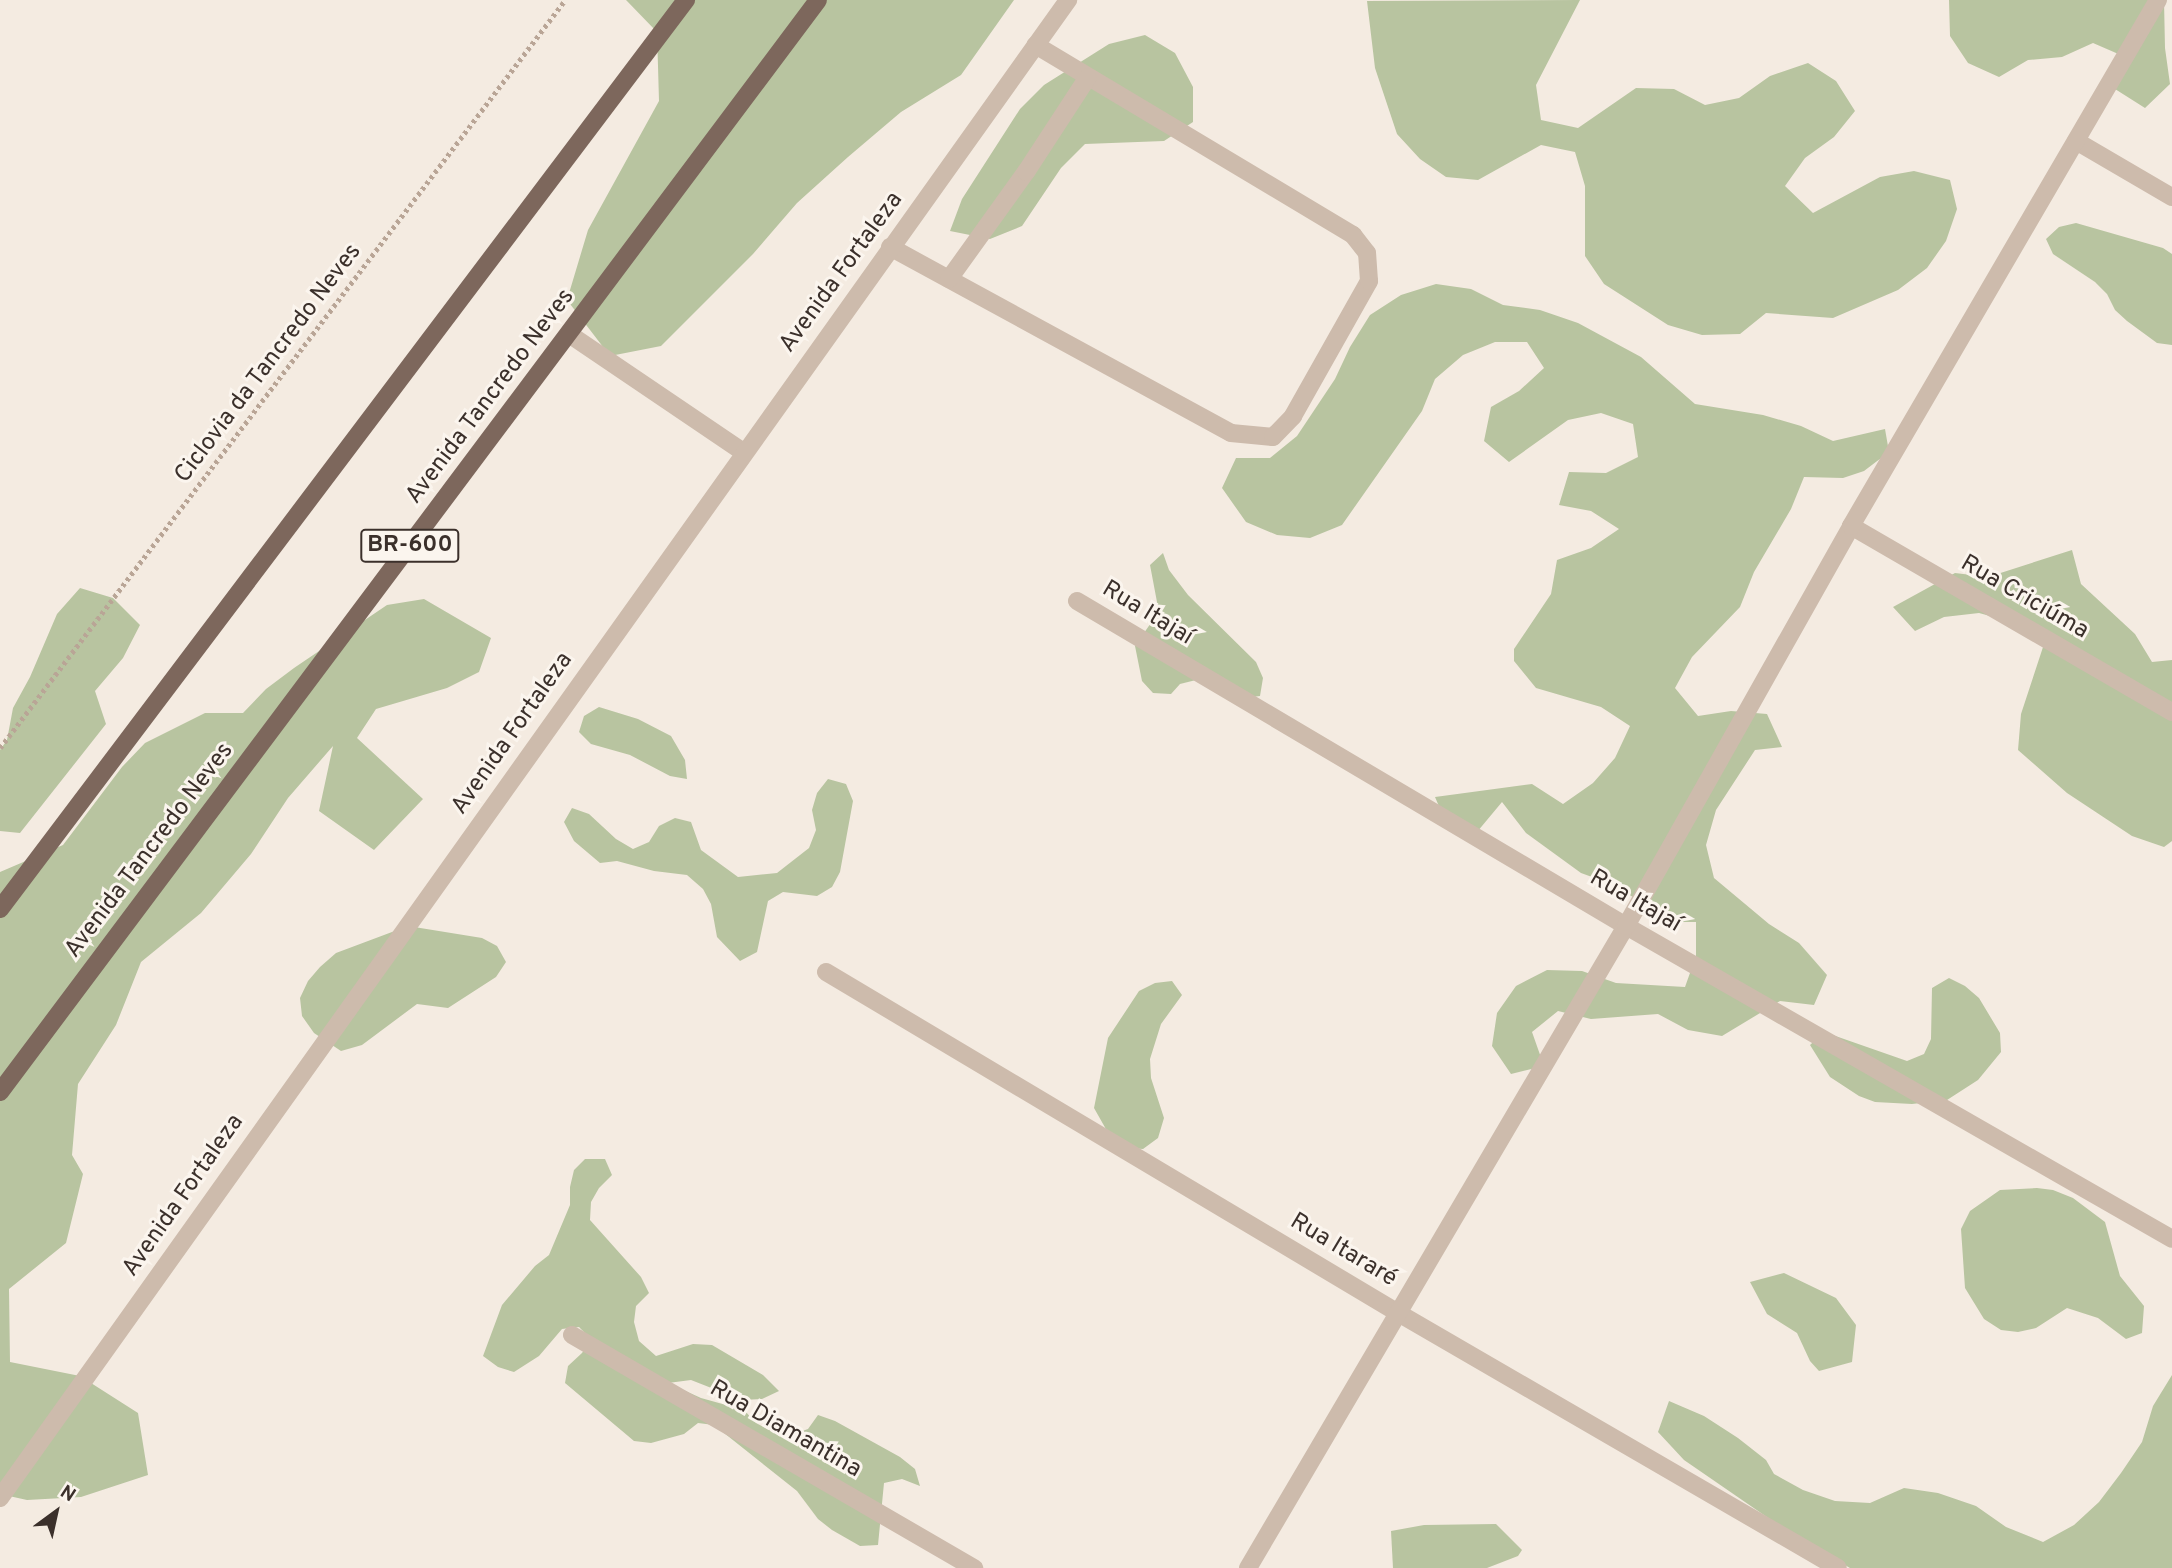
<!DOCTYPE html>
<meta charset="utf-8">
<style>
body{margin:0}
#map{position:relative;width:2172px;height:1568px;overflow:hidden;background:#f4ebe1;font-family:Overpass,sans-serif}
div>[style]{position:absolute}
.green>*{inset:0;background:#b8c4a0}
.path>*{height:4.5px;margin-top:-2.25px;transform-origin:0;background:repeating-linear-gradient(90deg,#b9a596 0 3.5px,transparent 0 7px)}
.service>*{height:18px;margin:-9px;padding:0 9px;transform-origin:9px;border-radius:9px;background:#cdbbac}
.minor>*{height:18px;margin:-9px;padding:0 9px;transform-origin:9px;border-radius:9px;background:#cdbbac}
.tertiary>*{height:18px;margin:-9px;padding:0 9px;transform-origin:9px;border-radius:9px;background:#cdbbac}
.primary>*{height:18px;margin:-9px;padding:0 9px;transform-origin:9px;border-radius:9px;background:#7d675c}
span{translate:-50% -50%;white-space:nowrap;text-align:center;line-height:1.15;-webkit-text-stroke:6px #fbf5ee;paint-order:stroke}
.shield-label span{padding:2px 5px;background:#fbf5ee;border:2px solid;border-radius:5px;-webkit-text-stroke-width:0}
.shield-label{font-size:23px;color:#3b302b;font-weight:700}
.street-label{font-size:24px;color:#3b302b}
.north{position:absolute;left:21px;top:1477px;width:70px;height:70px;-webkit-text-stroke:5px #fbf5ee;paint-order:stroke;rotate:33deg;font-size:19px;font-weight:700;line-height:28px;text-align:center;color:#3b302b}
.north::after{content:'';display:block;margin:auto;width:24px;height:32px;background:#3b302b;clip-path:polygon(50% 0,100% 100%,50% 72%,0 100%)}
</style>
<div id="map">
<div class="green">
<i style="clip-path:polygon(626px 0,1014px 0,961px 75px,901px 112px,848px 157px,797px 203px,753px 254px,661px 346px,610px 356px,567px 300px,588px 230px,659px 101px,657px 32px)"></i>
<i style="clip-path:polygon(1580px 0,1536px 85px,1541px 120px,1578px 128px,1636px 88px,1674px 89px,1705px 105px,1739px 98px,1770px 76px,1808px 63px,1836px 81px,1855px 111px,1834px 137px,1805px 158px,1785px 186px,1813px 213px,1880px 177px,1914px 171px,1950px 180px,1957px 209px,1946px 241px,1927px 268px,1898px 290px,1833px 318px,1766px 313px,1740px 334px,1702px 335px,1668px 325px,1604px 284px,1585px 256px,1585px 186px,1575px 152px,1541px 145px,1478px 180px,1446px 177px,1420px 159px,1397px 134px,1375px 68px,1367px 1px)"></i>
<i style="clip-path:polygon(1949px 0,2164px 0,2165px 48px,2170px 84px,2145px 108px,2115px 89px,2123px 56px,2093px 43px,2062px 57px,2028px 60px,1999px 77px,1968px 63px,1950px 36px)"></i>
<i style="clip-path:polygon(1145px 35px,1175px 53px,1193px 87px,1193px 122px,1164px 141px,1085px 144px,1061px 168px,1022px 226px,990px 239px,950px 231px,962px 199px,1020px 109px,1044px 85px,1109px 44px)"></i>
<i style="clip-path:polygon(2076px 223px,2163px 248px,2172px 254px,2172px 345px,2157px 343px,2127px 321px,2115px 310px,2107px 294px,2095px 282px,2053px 254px,2046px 239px,2059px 227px)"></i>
<i style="clip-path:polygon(1436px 284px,1471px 289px,1503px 305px,1540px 310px,1578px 323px,1641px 357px,1695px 404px,1763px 415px,1801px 426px,1833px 441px,1885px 429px,1889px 452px,1864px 471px,1843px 478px,1804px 477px,1791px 509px,1754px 572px,1740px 607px,1692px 657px,1675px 688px,1698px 716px,1731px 711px,1767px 714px,1782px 747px,1755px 750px,1716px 810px,1706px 845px,1714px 878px,1769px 924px,1799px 943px,1827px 975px,1814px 1005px,1780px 1001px,1722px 1036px,1688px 1030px,1658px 1014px,1591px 1019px,1558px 1011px,1532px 1032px,1544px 1066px,1511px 1074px,1492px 1046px,1497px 1013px,1516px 986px,1547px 970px,1582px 971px,1616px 983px,1685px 987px,1696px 956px,1696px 922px,1672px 922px,1614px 885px,1581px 873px,1526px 833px,1502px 802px,1477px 832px,1441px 811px,1435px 797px,1532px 784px,1563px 804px,1593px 783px,1615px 758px,1630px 726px,1601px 707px,1536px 688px,1514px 661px,1514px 649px,1551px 594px,1557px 560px,1591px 548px,1619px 529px,1591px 511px,1559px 505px,1569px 472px,1606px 473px,1638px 457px,1633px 424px,1601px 413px,1568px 420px,1509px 462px,1484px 441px,1491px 407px,1519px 391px,1544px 368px,1527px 342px,1495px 342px,1463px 355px,1435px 379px,1422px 411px,1342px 525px,1310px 538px,1277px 535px,1246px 522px,1222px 488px,1236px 458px,1270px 458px,1297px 436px,1335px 379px,1350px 347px,1370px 315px,1401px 295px)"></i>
<i style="clip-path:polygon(2072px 550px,2081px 584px,2135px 634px,2152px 662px,2172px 660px,2172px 841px,2164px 847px,2132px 836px,2067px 793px,2018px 750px,2021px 714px,2044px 644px,2016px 623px,1979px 613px,1944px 617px,1915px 631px,1893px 607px,1955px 573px,1988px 577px)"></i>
<i style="clip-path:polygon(1163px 553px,1169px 570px,1188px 595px,1256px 662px,1263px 678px,1260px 696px,1244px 698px,1196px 680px,1180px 684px,1171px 694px,1153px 693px,1142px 681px,1135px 646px,1155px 617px,1157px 602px,1150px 565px)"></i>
<i style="clip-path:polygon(80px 588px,113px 598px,140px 625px,123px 658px,95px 691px,106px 724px,20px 833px,0 831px,0 750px,7px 740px,13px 708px,30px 677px,57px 614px)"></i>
<i style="clip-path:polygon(424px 599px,491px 638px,479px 672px,447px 688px,376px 709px,357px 738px,423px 799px,374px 850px,319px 811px,333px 746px,288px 798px,251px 854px,201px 913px,141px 962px,116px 1025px,78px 1084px,72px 1155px,83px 1174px,66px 1243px,9px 1289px,10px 1362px,80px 1376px,138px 1413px,148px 1475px,81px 1497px,27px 1500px,0 1494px,0 872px,63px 845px,122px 767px,145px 743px,205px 713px,243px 713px,266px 689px,294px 668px,387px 605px)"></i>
<i style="clip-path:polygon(599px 707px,638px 719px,671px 736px,685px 760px,687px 779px,670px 776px,630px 755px,591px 744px,579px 732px,584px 716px)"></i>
<i style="clip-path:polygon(828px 779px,846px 784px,853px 801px,840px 872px,832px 887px,817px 896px,783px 892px,768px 901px,757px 952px,740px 961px,717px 937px,711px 904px,703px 889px,687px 875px,654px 871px,617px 861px,600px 863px,574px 841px,564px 822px,572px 808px,589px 814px,616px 839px,633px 849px,649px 842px,659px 826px,675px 818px,691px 822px,701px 850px,738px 877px,777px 873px,809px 848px,816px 830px,812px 810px,817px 793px)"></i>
<i style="clip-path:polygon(408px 926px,482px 938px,497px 946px,506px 962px,496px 977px,448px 1008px,417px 1004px,362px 1045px,341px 1051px,314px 1033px,302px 1016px,300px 998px,308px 981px,320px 967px,336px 953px)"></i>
<i style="clip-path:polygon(1949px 978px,1965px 986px,1979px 998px,2000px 1033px,2001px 1052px,1978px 1080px,1947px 1100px,1912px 1104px,1875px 1102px,1859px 1096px,1830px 1077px,1810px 1045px,1824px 1032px,1907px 1061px,1924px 1054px,1931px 1039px,1932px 988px)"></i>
<i style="clip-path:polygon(1172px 981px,1182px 995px,1161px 1024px,1150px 1059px,1151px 1078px,1164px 1118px,1158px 1138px,1143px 1149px,1127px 1148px,1111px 1138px,1094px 1108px,1108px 1038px,1139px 991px,1155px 983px)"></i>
<i style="clip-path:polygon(585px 1159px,605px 1159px,612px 1175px,599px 1188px,591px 1202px,590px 1220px,641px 1277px,649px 1293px,636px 1306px,634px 1322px,639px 1341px,656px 1356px,693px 1344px,712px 1345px,763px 1375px,779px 1391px,762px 1399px,742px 1400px,691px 1380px,668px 1383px,701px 1398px,744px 1410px,756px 1423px,771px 1431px,791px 1435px,808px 1429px,818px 1415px,835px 1421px,900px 1457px,915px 1469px,920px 1486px,902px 1479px,884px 1483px,878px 1545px,860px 1546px,832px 1530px,818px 1519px,797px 1491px,714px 1425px,698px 1423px,684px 1434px,651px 1443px,634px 1441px,565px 1383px,568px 1366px,582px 1353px,591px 1339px,579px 1327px,562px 1329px,539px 1356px,514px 1372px,498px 1367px,483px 1356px,502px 1305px,535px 1266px,549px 1255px,570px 1205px,570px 1187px,574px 1170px)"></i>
<i style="clip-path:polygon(2037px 1188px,2053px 1190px,2073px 1198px,2105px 1222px,2120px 1276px,2144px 1306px,2142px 1333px,2126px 1339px,2098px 1318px,2067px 1308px,2036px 1328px,2018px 1332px,2001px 1330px,1984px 1319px,1965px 1288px,1961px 1229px,1970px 1211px,2000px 1190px)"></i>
<i style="clip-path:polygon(1784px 1273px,1836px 1298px,1856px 1325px,1852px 1362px,1819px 1371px,1810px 1361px,1797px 1333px,1767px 1314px,1750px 1282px)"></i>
<i style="clip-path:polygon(2172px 1375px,2172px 1568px,1850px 1568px,1790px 1533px,1684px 1460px,1658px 1432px,1669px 1401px,1704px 1416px,1738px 1438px,1766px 1460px,1774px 1474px,1803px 1490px,1835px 1501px,1870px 1503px,1904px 1488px,1938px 1493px,1976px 1506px,2006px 1527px,2043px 1542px,2074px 1525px,2099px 1502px,2121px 1473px,2142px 1442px,2153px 1406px)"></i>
<i style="clip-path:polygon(1496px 1524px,1522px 1550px,1518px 1556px,1487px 1568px,1393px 1568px,1391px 1531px,1424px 1525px)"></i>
</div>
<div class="path">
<i style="left:0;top:748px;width:937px;rotate:-52.93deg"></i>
</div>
<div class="service">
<i style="left:890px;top:247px;width:388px;rotate:28.6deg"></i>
<i style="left:1231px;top:433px;width:42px;rotate:5.4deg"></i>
<i style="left:1273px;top:437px;width:29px;rotate:-46deg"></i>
<i style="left:1293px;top:416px;width:155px;rotate:-60.6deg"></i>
<i style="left:1369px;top:281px;width:28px;rotate:-94deg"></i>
<i style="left:1367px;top:253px;width:23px;rotate:-128deg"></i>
<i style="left:1353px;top:235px;width:370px;rotate:-149.1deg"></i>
<i style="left:949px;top:279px;width:132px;rotate:-54.3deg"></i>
<i style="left:1026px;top:172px;width:113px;rotate:-56.9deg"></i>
</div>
<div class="minor">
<i style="left:2076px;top:141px;width:111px;rotate:30.3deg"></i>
<i style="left:1851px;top:526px;width:371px;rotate:30.1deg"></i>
<i style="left:1077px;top:601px;width:638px;rotate:30.62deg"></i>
<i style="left:1626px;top:926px;width:629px;rotate:29.82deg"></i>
<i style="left:826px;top:972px;width:668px;rotate:30.79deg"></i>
<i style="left:1400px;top:1314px;width:506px;rotate:30.11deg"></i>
<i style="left:572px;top:1335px;width:465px;rotate:30.1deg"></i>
</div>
<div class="tertiary">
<i style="left:569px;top:334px;width:210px;rotate:34.1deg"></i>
<i style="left:0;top:1498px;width:1840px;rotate:-54.51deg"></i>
<i style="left:1248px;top:1568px;width:745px;rotate:-59.51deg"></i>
<i style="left:1626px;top:926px;width:459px;rotate:-60.6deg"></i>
<i style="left:1851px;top:526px;width:609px;rotate:-59.73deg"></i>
</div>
<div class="primary">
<i style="left:0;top:909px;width:1139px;rotate:-52.96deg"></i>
<i style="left:0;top:1092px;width:1364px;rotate:-53.16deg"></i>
</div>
<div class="shield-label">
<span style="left:410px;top:546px">BR-600</span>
</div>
<div class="street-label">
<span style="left:842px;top:273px;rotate:-54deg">Avenida Fortaleza</span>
<span style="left:269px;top:364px;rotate:-53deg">Ciclovia da Tancredo Neves</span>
<span style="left:491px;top:397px;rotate:-53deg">Avenida Tancredo Neves</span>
<span style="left:2024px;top:598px;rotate:30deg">Rua Criciúma</span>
<span style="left:1147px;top:614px;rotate:31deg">Rua Itajaí</span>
<span style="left:513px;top:734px;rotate:-55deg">Avenida Fortaleza</span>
<span style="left:150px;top:851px;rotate:-53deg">Avenida Tancredo Neves</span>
<span style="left:1635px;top:902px;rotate:30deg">Rua Itajaí</span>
<span style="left:184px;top:1196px;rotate:-55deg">Avenida Fortaleza</span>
<span style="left:1343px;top:1251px;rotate:31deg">Rua Itararé</span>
<span style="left:785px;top:1430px;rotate:30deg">Rua Diamantina</span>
</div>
<div class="north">N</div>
</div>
